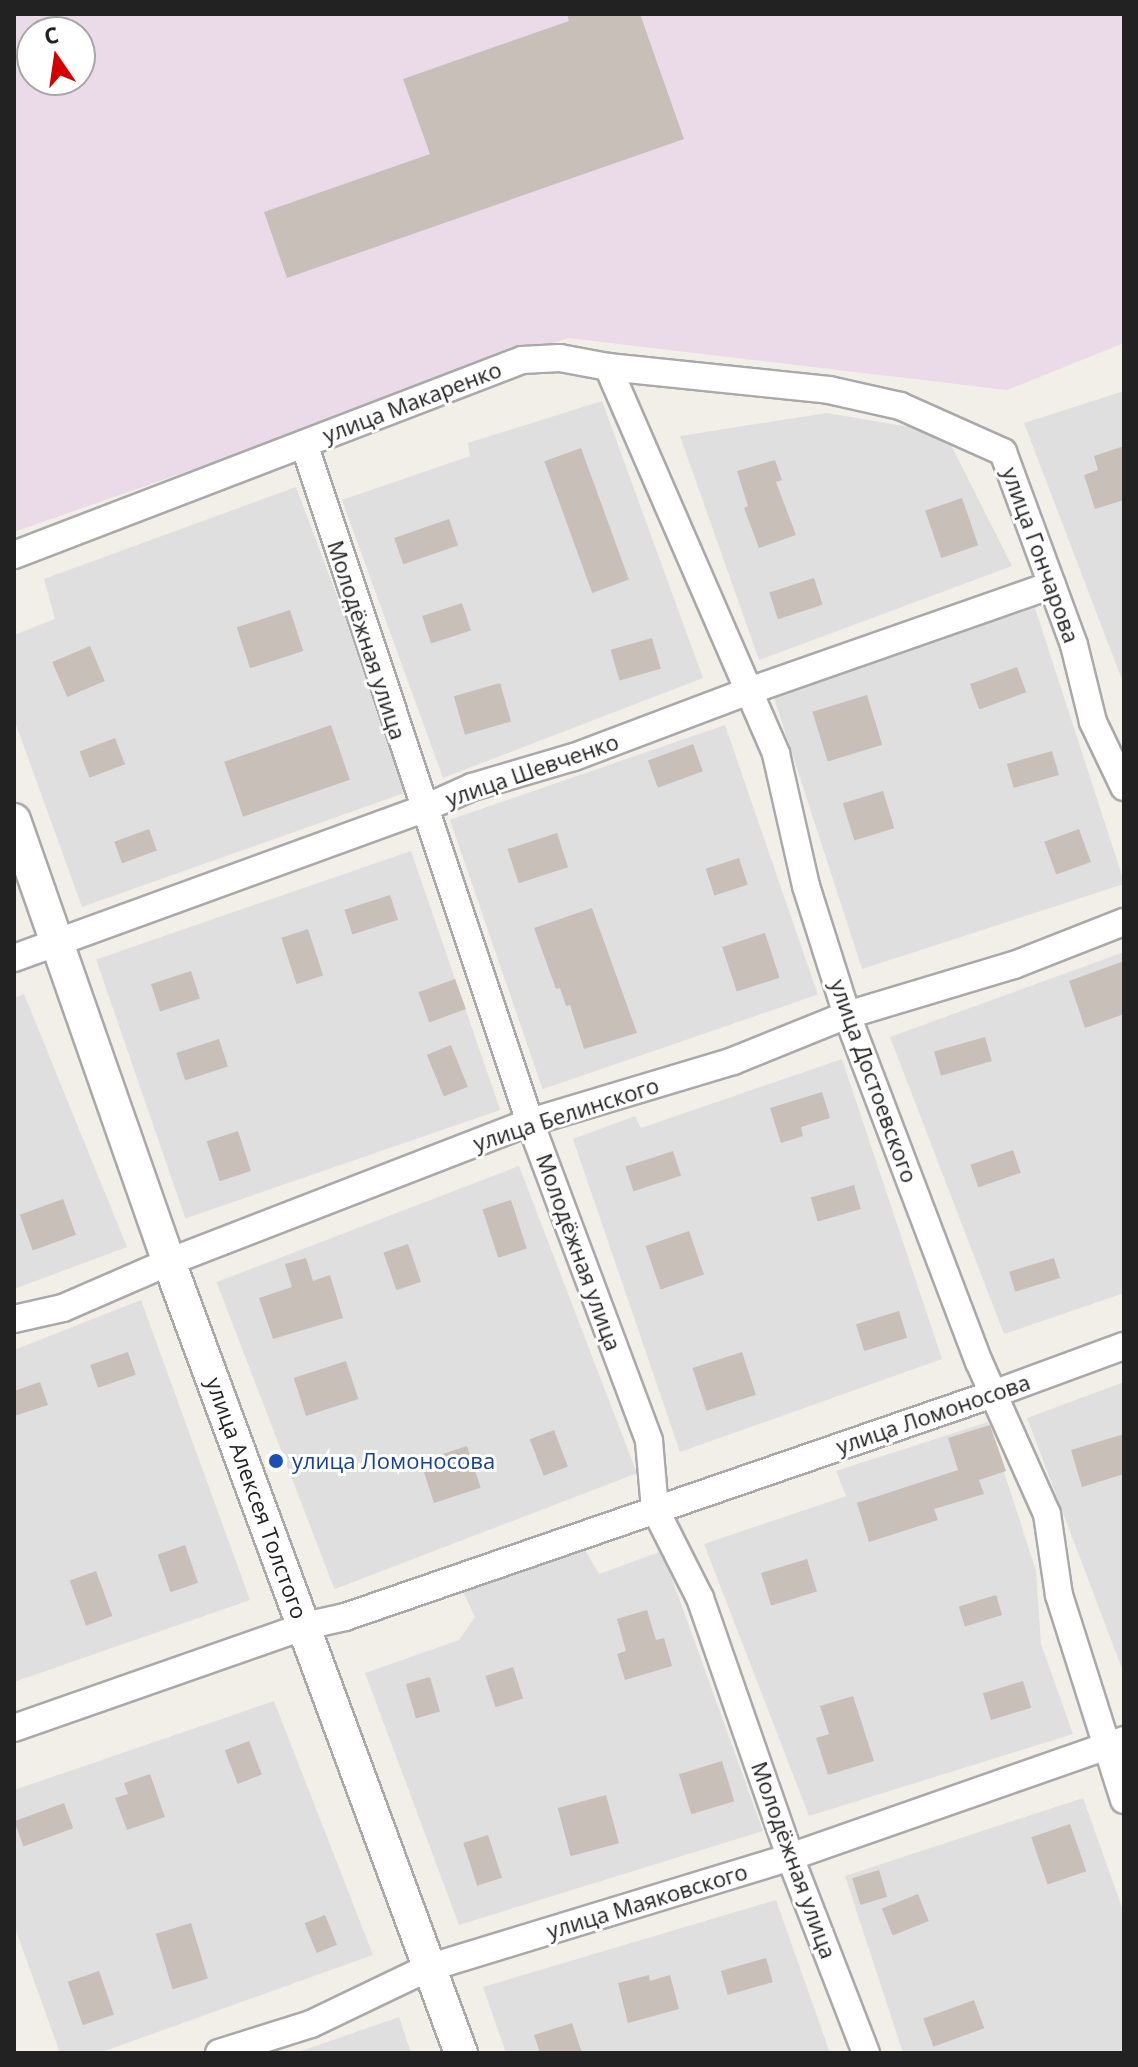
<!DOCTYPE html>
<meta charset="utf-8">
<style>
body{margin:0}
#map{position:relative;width:1138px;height:2067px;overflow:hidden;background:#f2efe9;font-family:"Open Sans",sans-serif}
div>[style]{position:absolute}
.residential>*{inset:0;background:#e0dfdf;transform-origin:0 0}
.industrial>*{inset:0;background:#ebdbe8}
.building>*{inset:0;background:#c7bfb8;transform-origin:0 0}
.roads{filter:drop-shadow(2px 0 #a9a9a9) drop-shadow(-2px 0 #a9a9a9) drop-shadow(0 2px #a9a9a9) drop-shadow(0 -2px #a9a9a9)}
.minor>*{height:26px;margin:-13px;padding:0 13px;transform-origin:13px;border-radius:13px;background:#fff}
.tertiary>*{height:32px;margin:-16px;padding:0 16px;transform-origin:16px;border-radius:16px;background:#fff}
.dots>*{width:22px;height:22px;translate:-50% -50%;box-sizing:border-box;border:4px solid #fff;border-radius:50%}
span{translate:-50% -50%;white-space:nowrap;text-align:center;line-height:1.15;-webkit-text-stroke:6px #fff;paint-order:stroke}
.street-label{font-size:22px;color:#222}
.transit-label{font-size:22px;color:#164399}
.left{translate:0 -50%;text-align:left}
.frame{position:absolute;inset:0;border:16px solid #222;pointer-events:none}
.north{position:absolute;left:16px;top:16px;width:80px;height:80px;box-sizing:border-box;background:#fff;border:2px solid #a7a7a7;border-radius:50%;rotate:347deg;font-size:22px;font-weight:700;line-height:32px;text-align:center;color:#222}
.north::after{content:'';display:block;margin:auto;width:28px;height:36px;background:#d40000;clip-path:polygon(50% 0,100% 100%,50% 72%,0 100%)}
</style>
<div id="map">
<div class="residential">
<i style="clip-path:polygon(1124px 391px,1124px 685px,1024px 423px)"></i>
<i style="clip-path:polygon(602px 401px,703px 678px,443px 778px,342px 500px,470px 456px,468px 443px)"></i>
<i style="clip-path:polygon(827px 413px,945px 433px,1012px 566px,759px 660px,680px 436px)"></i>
<i style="clip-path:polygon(296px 487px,410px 791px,82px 907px,14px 719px,14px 635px,55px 619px,44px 579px)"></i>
<i style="left:1035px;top:608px;width:290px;height:276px;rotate:72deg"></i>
<i style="left:725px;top:725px;width:285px;height:291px;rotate:71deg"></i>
<i style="left:411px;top:851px;width:274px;height:333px;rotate:71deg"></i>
<i style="clip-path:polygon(1124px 952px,1124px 1293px,1004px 1334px,890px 1037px)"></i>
<i style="clip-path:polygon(24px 994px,127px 1247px,14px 1289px,14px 998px)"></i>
<i style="clip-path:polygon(842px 1059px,942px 1359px,680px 1452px,573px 1139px,635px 1116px,641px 1128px)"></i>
<i style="left:519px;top:1166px;width:329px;height:324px;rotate:69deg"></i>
<i style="clip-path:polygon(141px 1300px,250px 1600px,14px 1682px,14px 1350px)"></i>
<i style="clip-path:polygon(1124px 1382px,1124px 1674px,1027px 1418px)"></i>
<i style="clip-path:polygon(988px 1422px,1036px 1571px,1041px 1644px,1073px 1734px,809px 1816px,704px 1544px,846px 1496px,836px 1471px)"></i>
<i style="clip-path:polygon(585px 1550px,599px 1574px,662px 1551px,763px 1831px,459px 1925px,365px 1673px,459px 1640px,475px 1617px,463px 1592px)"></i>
<i style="clip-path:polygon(274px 1701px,373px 1955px,99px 2053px,60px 2053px,14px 1925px,14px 1790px)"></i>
<i style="clip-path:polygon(1083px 1798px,1124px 1913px,1124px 2053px,903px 2053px,845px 1876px)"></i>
<i style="clip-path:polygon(776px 1900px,830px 2053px,506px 2053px,483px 1987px)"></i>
<i style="clip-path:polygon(399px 2017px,411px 2053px,296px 2053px)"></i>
</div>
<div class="industrial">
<i style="clip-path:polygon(evenodd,14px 14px,1124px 14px,1124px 343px,1007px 390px,568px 338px,14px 532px,14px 14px,32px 32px,80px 32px,80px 80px,32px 80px,32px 32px)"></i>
</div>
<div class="building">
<i style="clip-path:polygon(567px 14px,640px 14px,684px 139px,287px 278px,264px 212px,430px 154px,403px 79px,569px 21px)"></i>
<i style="clip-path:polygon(1124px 446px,1124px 500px,1095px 509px,1084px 475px,1098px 470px,1094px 456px)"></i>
<i style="left:581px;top:448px;width:140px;height:39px;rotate:70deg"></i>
<i style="clip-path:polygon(775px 460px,782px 480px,776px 482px,796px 535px,759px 548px,744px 508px,748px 506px,737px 471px)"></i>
<i style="left:962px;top:498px;width:50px;height:39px;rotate:71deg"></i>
<i style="left:449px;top:519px;width:28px;height:58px;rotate:71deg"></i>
<i style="left:814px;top:578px;width:28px;height:47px;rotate:72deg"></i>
<i style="left:462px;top:603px;width:29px;height:42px;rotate:72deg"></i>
<i style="left:290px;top:610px;width:43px;height:56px;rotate:72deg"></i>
<i style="left:652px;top:638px;width:32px;height:43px;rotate:74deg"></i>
<i style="left:90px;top:646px;width:38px;height:41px;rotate:67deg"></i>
<i style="left:1017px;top:667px;width:27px;height:50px;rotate:70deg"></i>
<i style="left:500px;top:683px;width:40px;height:48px;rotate:74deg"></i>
<i style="left:867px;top:695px;width:52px;height:57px;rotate:73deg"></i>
<i style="left:331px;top:725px;width:58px;height:113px;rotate:71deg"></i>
<i style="left:115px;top:738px;width:28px;height:38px;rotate:69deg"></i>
<i style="left:693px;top:744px;width:29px;height:48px;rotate:70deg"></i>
<i style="left:1052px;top:751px;width:25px;height:47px;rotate:74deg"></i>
<i style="left:883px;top:791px;width:39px;height:42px;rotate:73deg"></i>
<i style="left:149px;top:829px;width:23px;height:37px;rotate:70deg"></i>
<i style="left:1079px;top:829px;width:35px;height:37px;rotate:70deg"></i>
<i style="left:557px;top:833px;width:36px;height:52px;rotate:72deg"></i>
<i style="left:739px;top:858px;width:28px;height:35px;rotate:72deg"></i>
<i style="left:390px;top:895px;width:26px;height:48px;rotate:72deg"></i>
<i style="clip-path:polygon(592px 908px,637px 1033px,584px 1049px,570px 1005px,566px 1006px,560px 988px,556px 989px,534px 928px)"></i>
<i style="left:308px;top:929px;width:49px;height:28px;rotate:72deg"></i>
<i style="left:765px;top:933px;width:47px;height:45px;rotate:72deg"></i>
<i style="clip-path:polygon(1124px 961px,1124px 1014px,1085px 1028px,1069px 981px)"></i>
<i style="left:191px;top:971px;width:29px;height:42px;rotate:72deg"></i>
<i style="left:455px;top:979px;width:32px;height:39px;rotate:70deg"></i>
<i style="left:985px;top:1037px;width:25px;height:53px;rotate:74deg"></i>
<i style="left:219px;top:1039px;width:29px;height:45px;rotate:72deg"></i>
<i style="left:451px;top:1045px;width:45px;height:26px;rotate:68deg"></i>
<i style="clip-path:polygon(822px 1092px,830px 1118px,801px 1127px,803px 1136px,781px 1143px,770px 1108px)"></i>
<i style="left:238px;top:1131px;width:42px;height:33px;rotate:72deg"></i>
<i style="left:1013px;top:1150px;width:24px;height:45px;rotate:71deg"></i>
<i style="left:673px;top:1151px;width:26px;height:50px;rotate:72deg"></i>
<i style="left:854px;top:1185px;width:25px;height:45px;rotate:74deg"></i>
<i style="left:63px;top:1199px;width:38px;height:46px;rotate:70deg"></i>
<i style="left:511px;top:1200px;width:51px;height:30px;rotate:72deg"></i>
<i style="left:689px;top:1231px;width:46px;height:46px;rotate:71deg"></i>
<i style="left:408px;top:1244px;width:40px;height:26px;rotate:71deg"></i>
<i style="clip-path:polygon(306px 1258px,313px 1281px,330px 1275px,343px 1318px,273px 1339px,259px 1298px,292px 1287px,285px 1264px)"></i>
<i style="left:1054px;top:1258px;width:21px;height:47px;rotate:73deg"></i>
<i style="left:899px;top:1311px;width:28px;height:45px;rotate:73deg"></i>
<i style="left:128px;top:1352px;width:24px;height:40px;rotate:71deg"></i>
<i style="left:742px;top:1352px;width:45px;height:52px;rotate:72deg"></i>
<i style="left:346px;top:1361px;width:40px;height:55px;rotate:72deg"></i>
<i style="clip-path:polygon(40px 1382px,48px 1405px,14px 1416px,14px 1391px)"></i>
<i style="clip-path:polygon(990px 1425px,1006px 1471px,979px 1480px,984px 1494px,934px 1509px,938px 1520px,869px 1542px,857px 1503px,958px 1470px,948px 1438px)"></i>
<i style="left:554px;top:1430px;width:39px;height:26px;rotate:69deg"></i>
<i style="clip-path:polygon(1124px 1434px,1124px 1474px,1082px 1487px,1071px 1450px)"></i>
<i style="left:467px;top:1446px;width:44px;height:49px;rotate:72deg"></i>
<i style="left:185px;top:1545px;width:40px;height:29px;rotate:71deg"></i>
<i style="left:807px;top:1559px;width:34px;height:48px;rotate:73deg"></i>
<i style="left:96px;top:1571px;width:48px;height:28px;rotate:70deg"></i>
<i style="left:996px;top:1595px;width:21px;height:39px;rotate:73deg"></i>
<i style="clip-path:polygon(647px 1610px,656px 1640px,664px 1638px,672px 1666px,625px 1680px,617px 1654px,626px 1651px,617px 1619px)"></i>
<i style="left:513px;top:1667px;width:33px;height:29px;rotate:72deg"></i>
<i style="left:430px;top:1677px;width:36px;height:25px;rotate:74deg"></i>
<i style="left:1023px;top:1681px;width:28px;height:42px;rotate:73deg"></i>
<i style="clip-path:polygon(853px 1696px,874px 1761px,828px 1775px,816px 1738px,829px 1734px,820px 1706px)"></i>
<i style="left:249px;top:1741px;width:36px;height:26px;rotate:69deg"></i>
<i style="left:722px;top:1761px;width:42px;height:45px;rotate:73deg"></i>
<i style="clip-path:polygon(150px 1774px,165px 1817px,127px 1830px,115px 1798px,128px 1794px,124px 1783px)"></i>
<i style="left:606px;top:1795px;width:50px;height:50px;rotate:75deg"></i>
<i style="left:64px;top:1803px;width:27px;height:53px;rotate:70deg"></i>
<i style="left:1070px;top:1824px;width:50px;height:41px;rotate:71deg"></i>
<i style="left:488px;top:1835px;width:45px;height:26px;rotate:72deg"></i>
<i style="left:879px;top:1870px;width:28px;height:28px;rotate:73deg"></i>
<i style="left:918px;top:1894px;width:29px;height:39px;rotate:68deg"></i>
<i style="left:325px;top:1915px;width:32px;height:22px;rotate:68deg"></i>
<i style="left:191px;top:1923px;width:58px;height:37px;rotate:73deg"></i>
<i style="left:766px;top:1958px;width:25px;height:47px;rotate:74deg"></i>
<i style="left:99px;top:1971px;width:46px;height:33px;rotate:71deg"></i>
<i style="clip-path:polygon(649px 1975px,650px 1981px,670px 1975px,679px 2009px,628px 2023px,618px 1983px)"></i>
<i style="left:974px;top:2000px;width:30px;height:54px;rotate:70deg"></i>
<i style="clip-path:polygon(572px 2023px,582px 2053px,540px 2053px,534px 2035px)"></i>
</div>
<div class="roads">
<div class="minor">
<i style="left:608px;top:367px;width:422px;rotate:66.5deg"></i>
<i style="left:776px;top:754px;width:135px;rotate:77.2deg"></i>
<i style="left:806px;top:886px;width:135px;rotate:72.4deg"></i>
<i style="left:847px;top:1015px;width:371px;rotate:69.2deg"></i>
<i style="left:979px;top:1362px;width:167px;rotate:65.9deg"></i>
<i style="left:1047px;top:1514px;width:82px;rotate:81.6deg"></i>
<i style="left:1059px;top:1595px;width:215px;rotate:72.4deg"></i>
<i style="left:304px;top:444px;width:715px;rotate:71.57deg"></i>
<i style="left:530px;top:1122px;width:340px;rotate:69.5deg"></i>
<i style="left:649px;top:1441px;width:68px;rotate:85deg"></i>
<i style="left:655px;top:1509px;width:100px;rotate:63.2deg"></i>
<i style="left:700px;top:1598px;width:274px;rotate:70.8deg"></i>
<i style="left:790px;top:1857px;width:210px;rotate:68.8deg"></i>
<i style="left:14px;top:555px;width:544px;rotate:-21deg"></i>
<i style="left:522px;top:360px;width:38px;rotate:-3deg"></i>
<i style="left:560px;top:358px;width:49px;rotate:10.6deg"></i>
<i style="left:608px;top:367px;width:222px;rotate:5.9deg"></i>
<i style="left:829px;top:390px;width:73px;rotate:12.7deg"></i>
<i style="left:900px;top:406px;width:113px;rotate:24.1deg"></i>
<i style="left:1003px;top:452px;width:206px;rotate:69.8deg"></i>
<i style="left:1074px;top:645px;width:79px;rotate:76.1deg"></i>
<i style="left:1093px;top:722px;width:72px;rotate:64.5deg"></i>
<i style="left:14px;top:958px;width:435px;rotate:-20deg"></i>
<i style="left:423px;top:809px;width:54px;rotate:-24.2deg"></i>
<i style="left:472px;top:787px;width:106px;rotate:-16.4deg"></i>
<i style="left:574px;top:757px;width:187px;rotate:-20.7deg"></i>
<i style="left:749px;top:691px;width:321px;rotate:-19.3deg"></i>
<i style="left:14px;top:1319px;width:50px;rotate:-12.7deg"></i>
<i style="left:63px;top:1308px;width:116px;rotate:-23.5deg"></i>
<i style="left:169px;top:1262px;width:387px;rotate:-21.2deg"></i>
<i style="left:530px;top:1122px;width:212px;rotate:-16.7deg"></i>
<i style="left:733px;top:1061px;width:123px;rotate:-22deg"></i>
<i style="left:847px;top:1015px;width:174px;rotate:-16.7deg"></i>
<i style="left:1014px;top:965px;width:118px;rotate:-21.4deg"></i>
<i style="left:14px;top:1728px;width:308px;rotate:-19.3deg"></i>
<i style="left:305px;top:1626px;width:41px;rotate:-12.7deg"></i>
<i style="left:345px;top:1617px;width:688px;rotate:-18.99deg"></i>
<i style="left:996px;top:1393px;width:136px;rotate:-20.2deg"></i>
<i style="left:219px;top:2053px;width:96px;rotate:-17.5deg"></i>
<i style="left:311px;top:2024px;width:130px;rotate:-25.6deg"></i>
<i style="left:428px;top:1968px;width:379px;rotate:-17deg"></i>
<i style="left:790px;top:1857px;width:354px;rotate:-19.3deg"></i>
</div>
<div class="tertiary">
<i style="left:14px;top:820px;width:468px;rotate:70.7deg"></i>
<i style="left:169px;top:1262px;width:843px;rotate:69.74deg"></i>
</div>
</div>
<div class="dots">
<i style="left:276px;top:1461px;background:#1a4fb4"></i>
</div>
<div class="street-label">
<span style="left:412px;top:402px;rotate:-21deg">улица Макаренко</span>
<span style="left:1041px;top:555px;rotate:70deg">улица Гончарова</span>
<span style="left:367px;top:640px;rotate:72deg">Молодёжная улица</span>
<span style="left:532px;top:770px;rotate:-19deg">улица Шевченко</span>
<span style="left:874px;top:1081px;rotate:70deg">улица Достоевского</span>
<span style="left:566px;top:1114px;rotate:-18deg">улица Белинского</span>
<span style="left:579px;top:1252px;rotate:70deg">Молодёжная улица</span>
<span style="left:933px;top:1414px;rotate:-19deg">улица Ломоносова</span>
<span style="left:257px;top:1498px;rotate:70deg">улица Алексея Толстого</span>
<span style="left:794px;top:1860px;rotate:70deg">Молодёжная улица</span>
<span style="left:647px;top:1901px;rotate:-17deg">улица Маяковского</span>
</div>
<div class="transit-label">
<span class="left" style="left:292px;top:1461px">улица Ломоносова</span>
</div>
<div class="frame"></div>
<div class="north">С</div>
</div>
